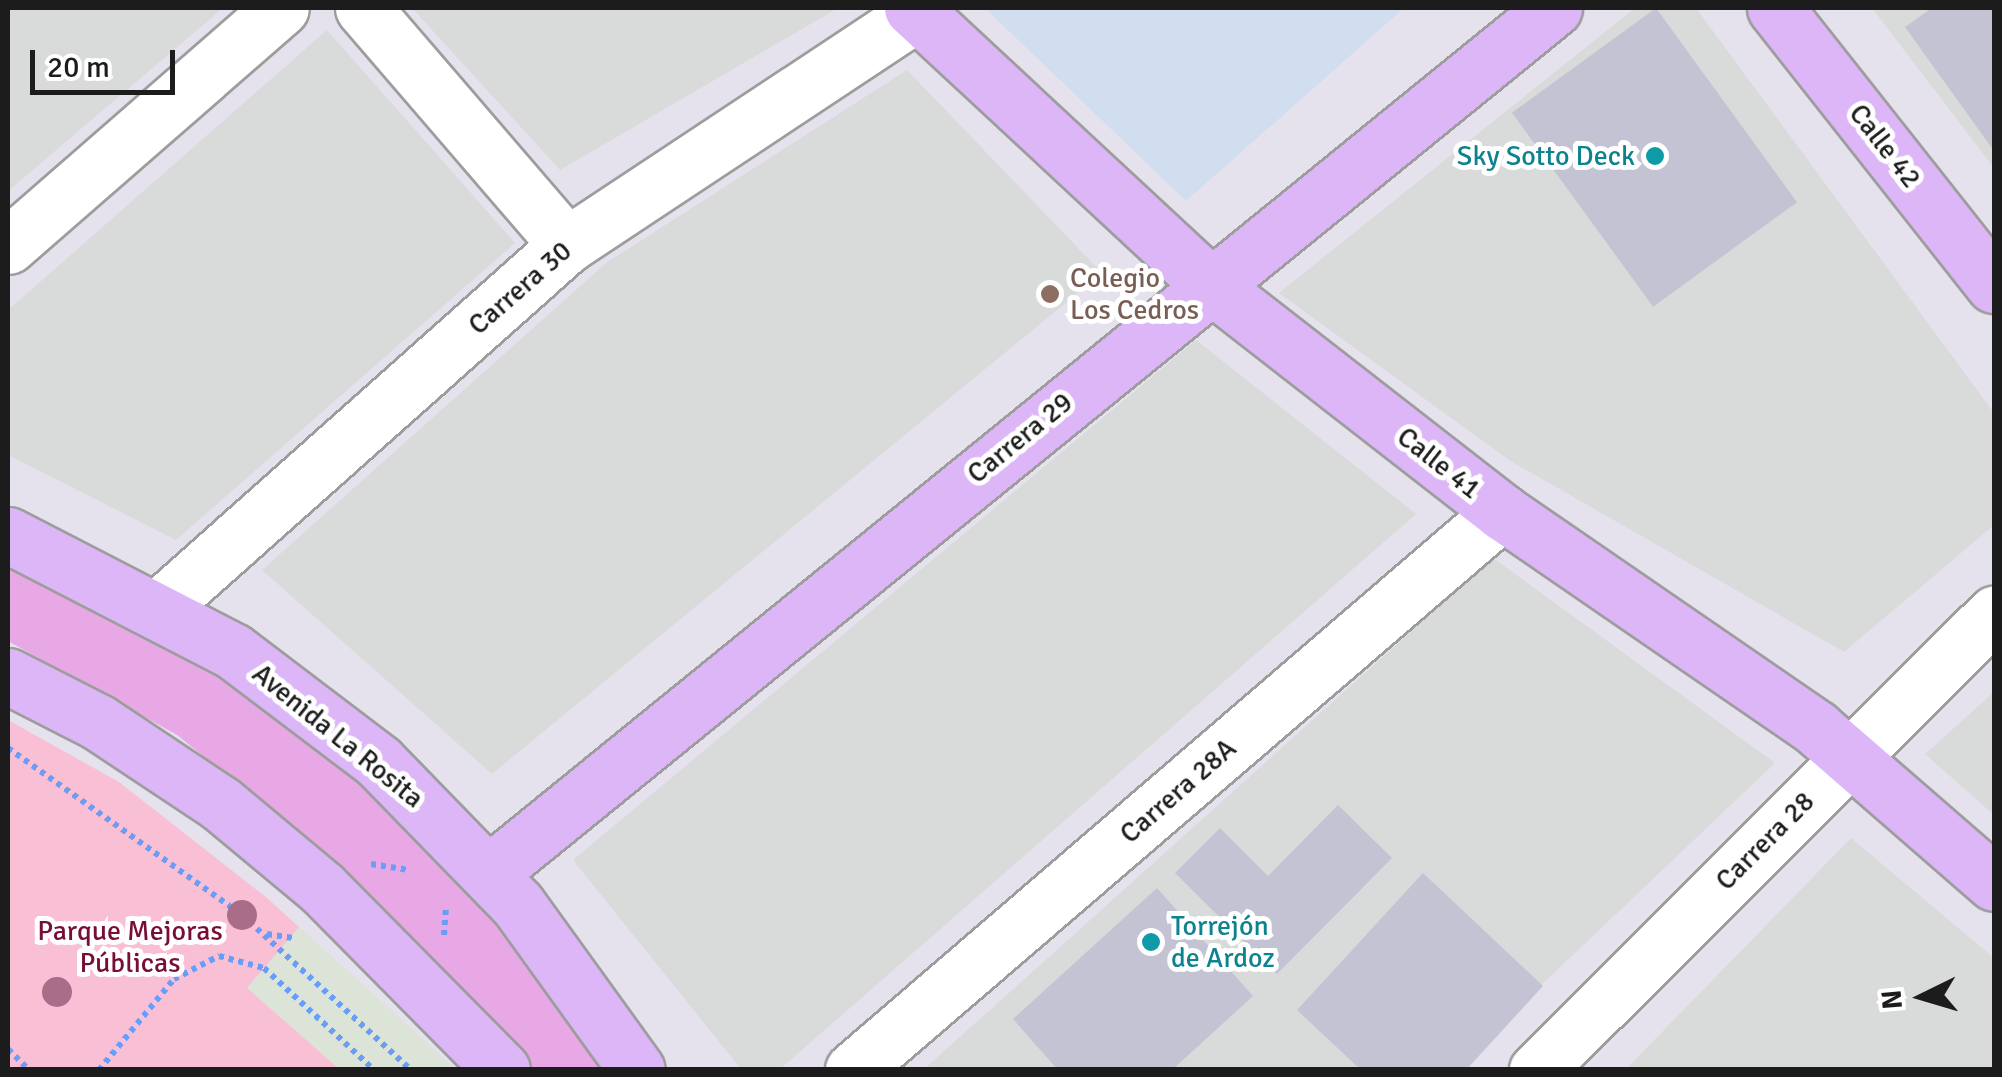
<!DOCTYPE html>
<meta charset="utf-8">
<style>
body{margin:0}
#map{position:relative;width:2002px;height:1077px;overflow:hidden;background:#e5e2ee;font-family:Signika,sans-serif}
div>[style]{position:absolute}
.residential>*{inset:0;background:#d9dada}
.commercial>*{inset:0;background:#d1deef}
.grass>*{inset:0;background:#e8a8e5}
.park>*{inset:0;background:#f8bfd5}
.plaza>*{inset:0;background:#dce3d7}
.building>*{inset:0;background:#c3c3d4;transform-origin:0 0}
.path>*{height:6px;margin-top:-3px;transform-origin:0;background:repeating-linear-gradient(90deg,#6a9df7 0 5px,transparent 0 10px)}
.roads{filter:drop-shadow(2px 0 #9d9d9d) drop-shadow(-2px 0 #9d9d9d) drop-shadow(0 2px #9d9d9d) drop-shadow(0 -2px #9d9d9d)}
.street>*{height:55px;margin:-27.5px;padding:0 27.5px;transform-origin:27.5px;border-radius:27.5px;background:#fff}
.secondary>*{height:55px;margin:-27.5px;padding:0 27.5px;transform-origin:27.5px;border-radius:27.5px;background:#ddb6f8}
.trees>*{width:30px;height:30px;margin:-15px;border-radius:50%;background:#a96d89}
.dots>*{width:28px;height:28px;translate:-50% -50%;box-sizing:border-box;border:5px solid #fff;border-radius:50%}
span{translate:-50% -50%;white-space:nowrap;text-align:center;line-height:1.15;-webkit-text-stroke:10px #fff;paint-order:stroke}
.street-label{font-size:28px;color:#1c1c1c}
.culture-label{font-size:28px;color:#0d838f}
.right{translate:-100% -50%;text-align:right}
.left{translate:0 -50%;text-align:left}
.education-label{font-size:28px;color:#785e54}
.park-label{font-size:28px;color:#780d36}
.frame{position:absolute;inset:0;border:10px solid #1c1c1c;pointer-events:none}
.north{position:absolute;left:1872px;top:947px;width:100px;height:100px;-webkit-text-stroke:8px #fff;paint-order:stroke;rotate:265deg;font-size:28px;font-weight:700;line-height:40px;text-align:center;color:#1c1c1c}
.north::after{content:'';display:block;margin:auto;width:35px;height:45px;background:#1c1c1c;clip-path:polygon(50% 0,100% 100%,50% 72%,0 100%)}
.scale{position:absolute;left:30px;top:50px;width:145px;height:45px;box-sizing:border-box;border:5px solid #1c1c1c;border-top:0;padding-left:12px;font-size:30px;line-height:35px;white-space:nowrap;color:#1c1c1c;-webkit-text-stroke:8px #fff;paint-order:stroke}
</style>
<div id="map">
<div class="residential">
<i style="clip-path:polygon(8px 8px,223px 8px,8px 191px)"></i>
<i style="clip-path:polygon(412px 8px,838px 8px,560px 170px)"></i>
<i style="clip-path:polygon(1635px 8px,1696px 8px,1994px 413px,1994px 525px,1844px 652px,1509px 460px,1279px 293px)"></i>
<i style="clip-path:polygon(1872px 8px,1994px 8px,1994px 168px)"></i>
<i style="clip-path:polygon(327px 30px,515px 243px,176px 540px,8px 455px,8px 310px)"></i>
<i style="clip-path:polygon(907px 70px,1102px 273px,492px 774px,262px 570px,606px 263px)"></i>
<i style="clip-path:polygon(1196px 340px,1416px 514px,780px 1069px,741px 1069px,573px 860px)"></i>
<i style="clip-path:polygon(1493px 558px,1775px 763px,1453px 1069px,923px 1070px)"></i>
<i style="clip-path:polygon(1994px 692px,1994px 815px,1925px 754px)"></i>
<i style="clip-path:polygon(1851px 838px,1994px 958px,1994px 1069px,1626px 1069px)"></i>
</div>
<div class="commercial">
<i style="clip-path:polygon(985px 8px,1404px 8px,1186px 201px)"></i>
</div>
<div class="grass">
<i style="clip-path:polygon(8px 557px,216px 673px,394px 798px,474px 889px,609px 1069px,534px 1069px,295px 830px,177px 735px,8px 641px)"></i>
</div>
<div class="park">
<i style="clip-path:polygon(8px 720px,119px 782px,267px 898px,455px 1069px,8px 1069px)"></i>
</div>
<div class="plaza">
<i style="clip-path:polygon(299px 927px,398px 1016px,455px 1069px,339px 1069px,247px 988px)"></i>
</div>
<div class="building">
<i style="left:1656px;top:8px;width:240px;height:178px;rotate:54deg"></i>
<i style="clip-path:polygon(1932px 8px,1994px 8px,1994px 151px,1905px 27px)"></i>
<i style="clip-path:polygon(1338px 805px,1392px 858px,1277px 974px,1175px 873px,1220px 828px,1268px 876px)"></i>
<i style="clip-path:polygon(1423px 873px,1543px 986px,1466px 1070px,1361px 1070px,1297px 1010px)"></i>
<i style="clip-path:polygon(1157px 888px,1253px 996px,1172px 1070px,1058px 1070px,1013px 1019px)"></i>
</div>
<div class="path">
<i style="left:8px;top:748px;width:287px;rotate:35.5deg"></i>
<i style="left:242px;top:915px;width:229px;rotate:42.5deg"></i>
<i style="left:371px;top:864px;width:37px;rotate:9deg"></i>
<i style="left:267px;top:934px;width:26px;rotate:9deg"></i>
<i style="left:444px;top:935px;width:27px;rotate:-86deg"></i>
<i style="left:8px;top:1049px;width:30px;rotate:45deg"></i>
<i style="left:99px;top:1070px;width:118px;rotate:-50.5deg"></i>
<i style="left:174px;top:979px;width:51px;rotate:-27.1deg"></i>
<i style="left:219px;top:956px;width:47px;rotate:14.9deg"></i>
<i style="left:264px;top:968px;width:150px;rotate:42.8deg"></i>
</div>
<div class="roads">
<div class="street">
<i style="left:363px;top:8px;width:313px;rotate:49.3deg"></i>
<i style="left:8px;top:246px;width:362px;rotate:-41.1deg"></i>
<i style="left:158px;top:609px;width:548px;rotate:-41.67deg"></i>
<i style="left:567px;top:245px;width:420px;rotate:-33.5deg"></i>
<i style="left:853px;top:1070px;width:856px;rotate:-40.69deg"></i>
<i style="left:1537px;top:1070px;width:646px;rotate:-44.94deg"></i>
</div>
<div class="secondary">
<i style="left:912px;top:8px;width:404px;rotate:42.9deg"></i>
<i style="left:1208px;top:283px;width:373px;rotate:37.9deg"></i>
<i style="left:1502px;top:512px;width:381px;rotate:34.5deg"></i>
<i style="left:1816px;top:728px;width:236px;rotate:41deg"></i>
<i style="left:1775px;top:8px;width:353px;rotate:51.7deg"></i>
<i style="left:8px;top:535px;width:253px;rotate:27.3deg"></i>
<i style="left:233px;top:651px;width:183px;rotate:37.2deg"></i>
<i style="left:379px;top:762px;width:199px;rotate:45.8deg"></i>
<i style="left:518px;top:905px;width:203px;rotate:54.2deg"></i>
<i style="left:8px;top:676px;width:101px;rotate:27.1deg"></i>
<i style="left:98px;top:722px;width:146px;rotate:33.6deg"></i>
<i style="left:220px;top:803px;width:133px;rotate:39.8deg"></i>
<i style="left:322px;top:888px;width:256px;rotate:45.3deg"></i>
<i style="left:489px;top:873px;width:1372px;rotate:-39.08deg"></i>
</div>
</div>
<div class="trees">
<i style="left:242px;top:915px"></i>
<i style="left:57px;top:992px"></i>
</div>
<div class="dots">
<i style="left:1655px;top:156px;background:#0f9aa8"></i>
<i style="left:1050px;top:294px;background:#8d6e63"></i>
<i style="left:1151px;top:942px;background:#0f9aa8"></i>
</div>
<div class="street-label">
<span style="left:1885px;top:146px;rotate:52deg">Calle 42</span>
<span style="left:520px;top:288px;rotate:-41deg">Carrera 30</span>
<span style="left:1020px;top:438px;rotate:-39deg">Carrera 29</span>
<span style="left:1439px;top:463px;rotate:38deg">Calle 41</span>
<span style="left:338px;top:736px;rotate:39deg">Avenida La Rosita</span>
<span style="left:1178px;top:791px;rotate:-41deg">Carrera 28A</span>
<span style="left:1765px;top:841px;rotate:-45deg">Carrera 28</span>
</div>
<div class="culture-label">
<span class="right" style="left:1635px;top:156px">Sky Sotto Deck</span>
<span class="left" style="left:1171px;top:942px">Torrejón<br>de Ardoz</span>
</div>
<div class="education-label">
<span class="left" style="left:1070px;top:294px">Colegio<br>Los Cedros</span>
</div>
<div class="park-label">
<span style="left:130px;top:947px">Parque Mejoras<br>Públicas</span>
</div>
<div class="frame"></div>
<div class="north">N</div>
<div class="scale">20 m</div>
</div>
